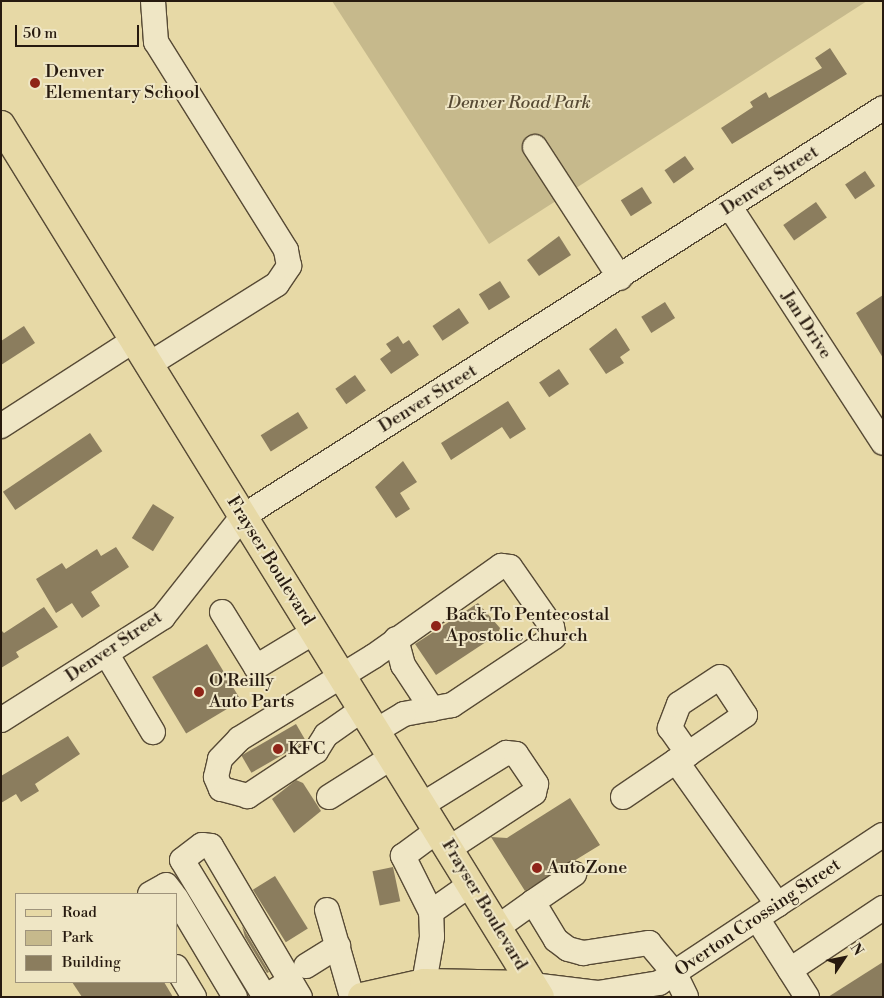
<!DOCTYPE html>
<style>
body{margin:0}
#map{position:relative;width:884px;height:998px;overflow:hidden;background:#e7d9a6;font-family:"Libre Bodoni",serif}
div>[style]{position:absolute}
.green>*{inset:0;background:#c6b98c}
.building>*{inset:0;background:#8b7d5e;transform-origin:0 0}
.roads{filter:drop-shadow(1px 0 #574a35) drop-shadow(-1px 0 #574a35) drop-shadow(0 1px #574a35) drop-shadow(0 -1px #574a35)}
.minor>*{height:24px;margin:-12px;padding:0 12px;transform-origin:12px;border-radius:12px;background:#efe6c5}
.major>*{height:28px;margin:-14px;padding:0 14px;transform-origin:14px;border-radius:14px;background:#e7d9a6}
.dots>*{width:14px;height:14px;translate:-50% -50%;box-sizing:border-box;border:2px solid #efe6c5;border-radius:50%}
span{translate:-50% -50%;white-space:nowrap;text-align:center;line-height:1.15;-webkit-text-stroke:4px #efe6c5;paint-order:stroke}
.poi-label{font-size:18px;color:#271a0f}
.left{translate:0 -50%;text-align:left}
.park-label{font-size:18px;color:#574a34;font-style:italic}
.street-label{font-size:18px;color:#271a0f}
.frame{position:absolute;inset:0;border:2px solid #271a0f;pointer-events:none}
.legend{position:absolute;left:15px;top:893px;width:162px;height:90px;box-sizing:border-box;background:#efe6c5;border:1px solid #9f947c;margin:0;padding:6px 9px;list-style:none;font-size:15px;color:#271a0f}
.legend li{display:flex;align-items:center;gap:10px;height:25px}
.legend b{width:25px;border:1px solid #9f947c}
.north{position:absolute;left:819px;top:933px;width:50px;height:50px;-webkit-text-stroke:4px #efe6c5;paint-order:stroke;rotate:56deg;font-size:14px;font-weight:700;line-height:20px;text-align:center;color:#271a0f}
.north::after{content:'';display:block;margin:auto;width:18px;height:22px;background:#271a0f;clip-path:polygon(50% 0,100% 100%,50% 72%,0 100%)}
.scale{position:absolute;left:15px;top:25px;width:124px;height:22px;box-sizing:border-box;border:2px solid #271a0f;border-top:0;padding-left:6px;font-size:15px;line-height:18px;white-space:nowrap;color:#271a0f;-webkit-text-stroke:4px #efe6c5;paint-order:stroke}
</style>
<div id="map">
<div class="green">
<i style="clip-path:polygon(332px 1px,867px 1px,489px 244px)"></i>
</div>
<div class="building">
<i style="clip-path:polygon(830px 48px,847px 74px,732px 144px,721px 128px,753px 107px,750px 102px,766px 92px,769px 98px,822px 68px,815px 58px)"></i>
<i style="left:685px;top:156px;width:16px;height:25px;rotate:55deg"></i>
<i style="left:865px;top:171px;width:18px;height:24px;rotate:56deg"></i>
<i style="left:642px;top:187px;width:19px;height:25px;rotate:58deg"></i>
<i style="left:816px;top:202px;width:19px;height:40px;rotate:55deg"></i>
<i style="clip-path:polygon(559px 236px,571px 255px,539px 276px,527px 260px)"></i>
<i style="left:500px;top:281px;width:19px;height:25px;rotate:58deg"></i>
<i style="clip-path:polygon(883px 295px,883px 358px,856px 313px)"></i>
<i style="left:665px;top:302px;width:19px;height:28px;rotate:58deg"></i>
<i style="left:459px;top:308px;width:18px;height:32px;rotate:56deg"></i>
<i style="clip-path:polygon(24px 326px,35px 343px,1px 365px,1px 341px)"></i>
<i style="clip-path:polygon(616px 328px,630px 350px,620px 357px,624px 363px,606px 374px,589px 349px)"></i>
<i style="clip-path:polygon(398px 336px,403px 344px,409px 340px,419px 355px,391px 374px,380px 359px,391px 351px,386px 344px)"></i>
<i style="left:559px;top:369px;width:18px;height:24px;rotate:56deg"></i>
<i style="left:355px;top:375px;width:19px;height:24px;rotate:55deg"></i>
<i style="clip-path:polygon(508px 401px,526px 429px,510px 439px,502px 427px,451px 460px,441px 443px)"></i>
<i style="left:298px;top:412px;width:19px;height:44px;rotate:58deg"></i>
<i style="left:90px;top:433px;width:22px;height:105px;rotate:56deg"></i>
<i style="clip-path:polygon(403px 461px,417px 482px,400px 493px,410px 509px,396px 518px,375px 487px)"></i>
<i style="left:153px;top:504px;width:25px;height:40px;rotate:32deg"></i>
<i style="clip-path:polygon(116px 547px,129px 567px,91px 592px,100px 606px,82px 618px,72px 603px,56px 613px,36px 579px,62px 563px,66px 569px,97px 549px,101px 556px)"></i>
<i style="clip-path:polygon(478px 603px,500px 628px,498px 634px,436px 675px,415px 644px)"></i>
<i style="clip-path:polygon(44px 607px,58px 627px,16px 652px,19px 657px,1px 668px,1px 630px,4px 633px)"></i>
<i style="left:207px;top:644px;width:66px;height:64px;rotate:59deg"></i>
<i style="left:296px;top:724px;width:20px;height:63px;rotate:60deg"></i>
<i style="clip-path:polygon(68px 736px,80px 754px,35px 784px,39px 791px,21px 802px,16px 794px,1px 803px,1px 776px)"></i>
<i style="clip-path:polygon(296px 780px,303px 783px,321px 811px,294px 833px,272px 799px)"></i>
<i style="clip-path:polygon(570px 798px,600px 845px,525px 891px,491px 837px,507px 838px)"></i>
<i style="left:393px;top:867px;width:35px;height:21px;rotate:78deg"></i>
<i style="left:275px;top:876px;width:62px;height:26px;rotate:58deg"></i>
<i style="clip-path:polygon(242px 926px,269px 972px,267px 973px,245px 937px)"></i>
<i style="clip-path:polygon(883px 962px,883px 997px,828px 997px)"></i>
<i style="clip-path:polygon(72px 982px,164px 982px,173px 997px,82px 997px)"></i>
</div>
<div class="roads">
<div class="minor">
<i style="left:535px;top:147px;width:156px;rotate:57deg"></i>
<i style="left:730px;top:207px;width:281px;rotate:57deg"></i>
<i style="left:148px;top:365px;width:152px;rotate:-32.1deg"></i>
<i style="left:277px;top:284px;width:22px;rotate:-56deg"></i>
<i style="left:289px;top:266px;width:16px;rotate:-101deg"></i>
<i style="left:286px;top:250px;width:245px;rotate:-122deg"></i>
<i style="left:156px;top:42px;width:41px;rotate:-94.2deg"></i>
<i style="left:1px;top:426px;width:157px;rotate:-32.8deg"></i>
<i style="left:222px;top:612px;width:65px;rotate:58.3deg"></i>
<i style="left:256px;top:667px;width:68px;rotate:-31.1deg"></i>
<i style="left:396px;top:639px;width:27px;rotate:75deg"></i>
<i style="left:403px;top:665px;width:53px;rotate:56.6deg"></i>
<i style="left:106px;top:653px;width:92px;rotate:59.3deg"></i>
<i style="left:363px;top:709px;width:45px;rotate:144.9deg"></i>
<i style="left:326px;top:735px;width:19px;rotate:122deg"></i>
<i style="left:316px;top:751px;width:82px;rotate:146.5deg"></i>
<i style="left:248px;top:796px;width:28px;rotate:-165deg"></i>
<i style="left:221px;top:789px;width:13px;rotate:-113deg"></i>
<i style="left:216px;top:777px;width:18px;rotate:-77deg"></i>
<i style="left:220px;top:759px;width:28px;rotate:-46deg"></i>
<i style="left:239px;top:739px;width:158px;rotate:-31.6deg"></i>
<i style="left:374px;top:656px;width:156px;rotate:-35.3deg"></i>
<i style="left:501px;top:566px;width:9px;rotate:6deg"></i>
<i style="left:510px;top:567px;width:73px;rotate:55deg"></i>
<i style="left:552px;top:627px;width:10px;rotate:79deg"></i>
<i style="left:554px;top:637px;width:123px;rotate:146.3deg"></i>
<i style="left:452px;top:705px;width:49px;rotate:169.4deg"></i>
<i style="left:404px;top:714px;width:33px;rotate:149deg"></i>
<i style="left:1px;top:720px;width:192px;rotate:-32.4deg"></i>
<i style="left:163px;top:617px;width:127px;rotate:-51.7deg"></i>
<i style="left:242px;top:517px;width:760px;rotate:-32.54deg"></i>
<i style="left:676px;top:761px;width:176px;rotate:54.7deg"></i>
<i style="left:329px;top:797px;width:75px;rotate:-32.4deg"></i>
<i style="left:623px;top:797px;width:64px;rotate:-34.2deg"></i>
<i style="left:676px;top:761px;width:14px;rotate:-30deg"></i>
<i style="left:688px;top:754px;width:69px;rotate:-34.4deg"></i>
<i style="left:745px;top:715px;width:45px;rotate:-123.3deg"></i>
<i style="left:720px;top:677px;width:49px;rotate:146.6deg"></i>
<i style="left:679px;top:704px;width:26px;rotate:111deg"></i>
<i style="left:670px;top:728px;width:32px;rotate:55deg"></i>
<i style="left:422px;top:805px;width:99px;rotate:-31.8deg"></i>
<i style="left:506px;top:753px;width:10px;rotate:6deg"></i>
<i style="left:516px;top:754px;width:36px;rotate:56deg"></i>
<i style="left:536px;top:784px;width:9px;rotate:103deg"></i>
<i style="left:534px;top:793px;width:100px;rotate:146.8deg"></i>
<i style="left:150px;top:894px;width:18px;rotate:-29deg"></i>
<i style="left:166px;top:885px;width:11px;rotate:52deg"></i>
<i style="left:176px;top:898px;width:115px;rotate:59.2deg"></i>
<i style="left:533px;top:902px;width:50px;rotate:-34.3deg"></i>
<i style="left:327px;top:910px;width:91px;rotate:74deg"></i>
<i style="left:431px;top:912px;width:49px;rotate:-35deg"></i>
<i style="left:758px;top:920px;width:91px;rotate:57.5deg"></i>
<i style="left:498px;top:927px;width:43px;rotate:-35.5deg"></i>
<i style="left:533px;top:902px;width:44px;rotate:58.8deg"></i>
<i style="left:556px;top:940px;width:15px;rotate:37deg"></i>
<i style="left:568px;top:949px;width:16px;rotate:15deg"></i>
<i style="left:583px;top:953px;width:67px;rotate:-8.6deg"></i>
<i style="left:649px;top:943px;width:40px;rotate:50deg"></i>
<i style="left:675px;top:974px;width:25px;rotate:64deg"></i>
<i style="left:306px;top:966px;width:38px;rotate:-32deg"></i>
<i style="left:176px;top:967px;width:35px;rotate:59deg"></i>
<i style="left:790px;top:970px;width:112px;rotate:-33.7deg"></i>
<i style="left:289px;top:982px;width:28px;rotate:148deg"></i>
<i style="left:265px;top:997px;width:160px;rotate:-121.2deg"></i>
<i style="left:182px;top:860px;width:25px;rotate:-37deg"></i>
<i style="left:202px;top:845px;width:9px;rotate:6deg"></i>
<i style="left:211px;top:846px;width:175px;rotate:59.5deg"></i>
<i style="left:424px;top:983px;width:47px;rotate:-80.1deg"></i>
<i style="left:432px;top:937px;width:25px;rotate:-92deg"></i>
<i style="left:431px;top:912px;width:63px;rotate:-116.6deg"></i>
<i style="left:403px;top:856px;width:44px;rotate:-36.6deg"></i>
<i style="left:532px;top:985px;width:66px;rotate:6.9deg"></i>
<i style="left:598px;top:993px;width:62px;rotate:-9.3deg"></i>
<i style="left:659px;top:983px;width:268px;rotate:-33.5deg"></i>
</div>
<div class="major">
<i style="left:1px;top:125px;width:1025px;rotate:58.28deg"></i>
<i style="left:362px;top:997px;width:64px;rotate:-12.7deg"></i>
<i style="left:424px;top:983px;width:108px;rotate:1.1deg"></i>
</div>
</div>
<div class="dots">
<i style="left:35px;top:83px;background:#8f2418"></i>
<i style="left:436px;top:626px;background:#8f2418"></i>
<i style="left:199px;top:692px;background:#8f2418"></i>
<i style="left:278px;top:749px;background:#8f2418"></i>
<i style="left:537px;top:868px;background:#8f2418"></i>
</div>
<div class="poi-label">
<span class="left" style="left:45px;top:83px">Denver<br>Elementary School</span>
<span class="left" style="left:446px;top:626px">Back To Pentecostal<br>Apostolic Church</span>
<span class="left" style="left:209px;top:692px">O'Reilly<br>Auto Parts</span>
<span class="left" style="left:288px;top:749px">KFC</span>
<span class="left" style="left:547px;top:868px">AutoZone</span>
</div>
<div class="park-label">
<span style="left:519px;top:103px">Denver Road Park</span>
</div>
<div class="street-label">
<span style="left:770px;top:181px;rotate:-33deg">Denver Street</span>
<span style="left:806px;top:325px;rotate:57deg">Jan Drive</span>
<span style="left:428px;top:399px;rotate:-32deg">Denver Street</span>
<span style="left:270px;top:561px;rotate:58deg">Frayser Boulevard</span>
<span style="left:114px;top:647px;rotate:-34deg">Denver Street</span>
<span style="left:484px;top:905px;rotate:59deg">Frayser Boulevard</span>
<span style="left:758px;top:918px;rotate:-34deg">Overton Crossing Street</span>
</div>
<div class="frame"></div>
<ul class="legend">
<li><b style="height:6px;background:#e7d9a6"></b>Road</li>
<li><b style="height:14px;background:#c6b98c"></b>Park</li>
<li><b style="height:14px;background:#8b7d5e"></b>Building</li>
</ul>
<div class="north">N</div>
<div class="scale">50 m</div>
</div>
